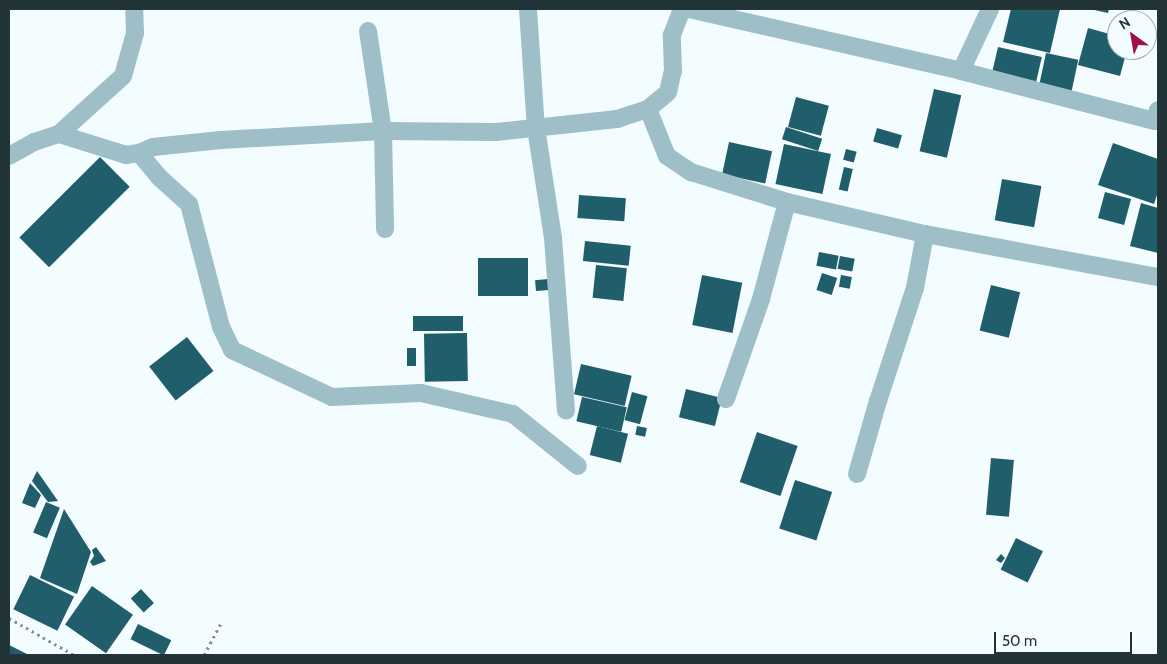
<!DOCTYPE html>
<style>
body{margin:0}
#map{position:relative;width:1167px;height:664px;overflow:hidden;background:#f3fcfe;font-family:Cabin,sans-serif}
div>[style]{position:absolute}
.building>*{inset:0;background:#215e6c;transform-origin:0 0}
.path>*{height:3px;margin-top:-1.5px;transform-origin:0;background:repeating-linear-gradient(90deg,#829093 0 2.5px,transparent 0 6.5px)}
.street>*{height:18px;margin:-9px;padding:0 9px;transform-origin:9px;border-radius:9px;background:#9fbfc8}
span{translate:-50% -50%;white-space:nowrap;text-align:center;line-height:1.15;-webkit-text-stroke:5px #f3fcfe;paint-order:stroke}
.frame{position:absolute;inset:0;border:10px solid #233438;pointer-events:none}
.north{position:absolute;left:1107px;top:10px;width:50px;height:50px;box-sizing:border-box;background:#f3fcfe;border:1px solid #a0acaf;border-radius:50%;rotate:328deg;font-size:14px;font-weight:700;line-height:20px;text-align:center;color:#233438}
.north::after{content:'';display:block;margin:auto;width:18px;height:22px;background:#a30c4a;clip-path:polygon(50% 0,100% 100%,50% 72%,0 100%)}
.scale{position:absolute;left:994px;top:632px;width:138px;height:22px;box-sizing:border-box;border:2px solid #233438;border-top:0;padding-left:6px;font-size:15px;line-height:18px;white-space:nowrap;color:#233438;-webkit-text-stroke:4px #f3fcfe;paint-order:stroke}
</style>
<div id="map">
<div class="building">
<i style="clip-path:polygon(1011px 9px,1060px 9px,1050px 53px,1003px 42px)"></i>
<i style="clip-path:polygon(1090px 9px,1109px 9px,1108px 13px)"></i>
<i style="clip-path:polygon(1088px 28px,1117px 36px,1117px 50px,1127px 50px,1120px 76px,1078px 65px)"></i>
<i style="left:998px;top:47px;width:45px;height:27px;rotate:13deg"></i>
<i style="left:1046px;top:53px;width:33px;height:37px;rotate:12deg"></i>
<i style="left:934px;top:89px;width:28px;height:64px;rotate:13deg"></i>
<i style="left:796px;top:97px;width:34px;height:31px;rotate:15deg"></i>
<i style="left:786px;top:127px;width:38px;height:13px;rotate:18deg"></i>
<i style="left:877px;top:128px;width:26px;height:14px;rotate:16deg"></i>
<i style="left:729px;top:142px;width:44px;height:33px;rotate:12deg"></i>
<i style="clip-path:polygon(1113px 143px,1158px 159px,1158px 192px,1154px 204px,1098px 185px)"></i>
<i style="left:784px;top:144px;width:48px;height:41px;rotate:12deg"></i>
<i style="left:846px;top:149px;width:11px;height:11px;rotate:15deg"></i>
<i style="left:100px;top:157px;width:42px;height:114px;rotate:45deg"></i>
<i style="left:844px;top:167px;width:9px;height:23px;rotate:13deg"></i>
<i style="left:1002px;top:179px;width:40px;height:42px;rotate:10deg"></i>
<i style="left:1105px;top:192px;width:27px;height:27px;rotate:15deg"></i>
<i style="left:579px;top:195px;width:47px;height:23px;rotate:4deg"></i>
<i style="clip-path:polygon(1141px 203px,1158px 208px,1158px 253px,1130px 246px)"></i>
<i style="left:585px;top:241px;width:46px;height:20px;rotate:6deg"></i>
<i style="left:819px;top:252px;width:20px;height:14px;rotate:11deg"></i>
<i style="left:840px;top:256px;width:15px;height:13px;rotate:11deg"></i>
<i style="left:478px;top:258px;width:50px;height:38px"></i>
<i style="left:596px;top:265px;width:31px;height:33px;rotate:6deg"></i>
<i style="left:822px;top:273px;width:16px;height:18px;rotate:18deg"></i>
<i style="left:702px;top:275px;width:41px;height:51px;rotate:11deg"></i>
<i style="left:841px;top:275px;width:11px;height:12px;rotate:10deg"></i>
<i style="left:548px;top:279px;width:11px;height:13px;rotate:85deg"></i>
<i style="left:991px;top:285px;width:30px;height:47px;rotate:14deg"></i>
<i style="left:463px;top:316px;width:15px;height:50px;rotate:90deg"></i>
<i style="left:467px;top:333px;width:48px;height:43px;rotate:89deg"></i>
<i style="left:187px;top:337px;width:43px;height:48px;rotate:52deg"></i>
<i style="left:407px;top:348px;width:9px;height:18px"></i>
<i style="left:581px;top:364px;width:52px;height:31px;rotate:13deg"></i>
<i style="left:686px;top:389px;width:37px;height:29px;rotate:14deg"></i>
<i style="left:632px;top:392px;width:16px;height:29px;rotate:15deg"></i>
<i style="left:582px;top:397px;width:46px;height:25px;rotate:13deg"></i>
<i style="left:597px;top:426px;width:32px;height:30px;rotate:14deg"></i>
<i style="left:637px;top:426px;width:10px;height:9px;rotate:11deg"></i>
<i style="left:757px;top:432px;width:43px;height:53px;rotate:19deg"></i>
<i style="left:991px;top:458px;width:23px;height:57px;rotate:5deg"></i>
<i style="clip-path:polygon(37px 471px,58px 501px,48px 502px,32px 481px)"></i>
<i style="left:795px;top:480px;width:39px;height:51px;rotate:18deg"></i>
<i style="clip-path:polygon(30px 483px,41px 495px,35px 508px,22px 503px)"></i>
<i style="left:46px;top:502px;width:15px;height:33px;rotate:23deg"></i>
<i style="clip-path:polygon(64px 509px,91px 552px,77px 594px,40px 578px)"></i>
<i style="left:1016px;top:538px;width:30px;height:35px;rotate:26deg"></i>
<i style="clip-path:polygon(96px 547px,106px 561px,93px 566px,90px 562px,94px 556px,92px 550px)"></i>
<i style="clip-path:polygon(1001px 554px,1005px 558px,1001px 563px,996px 560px)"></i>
<i style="left:30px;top:575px;width:49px;height:38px;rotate:26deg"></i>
<i style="left:92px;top:586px;width:50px;height:47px;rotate:35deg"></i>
<i style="left:141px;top:589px;width:19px;height:14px;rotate:47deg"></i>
<i style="left:138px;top:624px;width:37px;height:17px;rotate:26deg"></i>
<i style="clip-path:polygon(9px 645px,29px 655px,9px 655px)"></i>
</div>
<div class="path">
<i style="left:9px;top:618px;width:75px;rotate:29.6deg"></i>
<i style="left:204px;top:655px;width:36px;rotate:-62deg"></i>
</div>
<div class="street">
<i style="left:528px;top:9px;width:119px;rotate:86.2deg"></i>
<i style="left:536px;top:128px;width:111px;rotate:81.2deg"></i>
<i style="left:553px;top:238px;width:173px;rotate:85.7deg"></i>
<i style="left:689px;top:9px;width:279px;rotate:12.8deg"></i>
<i style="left:961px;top:71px;width:200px;rotate:14.5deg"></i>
<i style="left:1155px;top:121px;width:11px;rotate:-75deg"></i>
<i style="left:368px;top:31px;width:101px;rotate:81.5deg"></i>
<i style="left:383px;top:131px;width:98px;rotate:88.8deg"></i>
<i style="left:961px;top:71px;width:68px;rotate:-64.9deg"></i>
<i style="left:648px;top:109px;width:51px;rotate:68deg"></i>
<i style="left:667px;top:156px;width:29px;rotate:34deg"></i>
<i style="left:691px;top:172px;width:101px;rotate:17.4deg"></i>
<i style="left:787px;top:202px;width:142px;rotate:13.1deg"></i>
<i style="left:925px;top:234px;width:237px;rotate:10.5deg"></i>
<i style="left:59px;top:134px;width:86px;rotate:-42.2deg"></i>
<i style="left:123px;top:76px;width:45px;rotate:-74.4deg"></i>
<i style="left:135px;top:33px;width:24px;rotate:-92deg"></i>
<i style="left:139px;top:153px;width:33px;rotate:50deg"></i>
<i style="left:160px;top:178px;width:39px;rotate:42deg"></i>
<i style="left:189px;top:204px;width:127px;rotate:75.4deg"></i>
<i style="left:221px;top:327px;width:25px;rotate:64deg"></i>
<i style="left:232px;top:350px;width:110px;rotate:25.2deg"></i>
<i style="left:332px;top:397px;width:89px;rotate:-2.6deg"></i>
<i style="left:421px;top:393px;width:94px;rotate:12.9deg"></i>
<i style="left:513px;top:414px;width:83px;rotate:38.7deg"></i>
<i style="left:9px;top:156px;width:29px;rotate:-29deg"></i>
<i style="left:34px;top:142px;width:26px;rotate:-18deg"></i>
<i style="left:59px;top:134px;width:70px;rotate:17.4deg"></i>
<i style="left:126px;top:155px;width:13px;rotate:-9deg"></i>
<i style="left:139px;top:153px;width:15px;rotate:-23deg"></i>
<i style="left:153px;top:147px;width:68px;rotate:-5.9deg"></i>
<i style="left:221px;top:140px;width:162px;rotate:-3.2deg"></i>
<i style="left:383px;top:131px;width:113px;rotate:0.5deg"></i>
<i style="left:496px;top:132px;width:122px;rotate:-6.1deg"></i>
<i style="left:617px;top:119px;width:33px;rotate:-18deg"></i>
<i style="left:648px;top:109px;width:26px;rotate:-40deg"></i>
<i style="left:668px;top:92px;width:22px;rotate:-77deg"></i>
<i style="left:673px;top:71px;width:36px;rotate:-92deg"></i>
<i style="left:672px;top:35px;width:28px;rotate:-69deg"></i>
<i style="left:726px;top:399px;width:106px;rotate:-70.7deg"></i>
<i style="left:761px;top:299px;width:100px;rotate:-75deg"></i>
<i style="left:857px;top:474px;width:76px;rotate:-74deg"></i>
<i style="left:878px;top:401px;width:119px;rotate:-71.9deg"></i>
<i style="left:915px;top:288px;width:55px;rotate:-79.5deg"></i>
</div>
<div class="frame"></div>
<div class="north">N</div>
<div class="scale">50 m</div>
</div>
